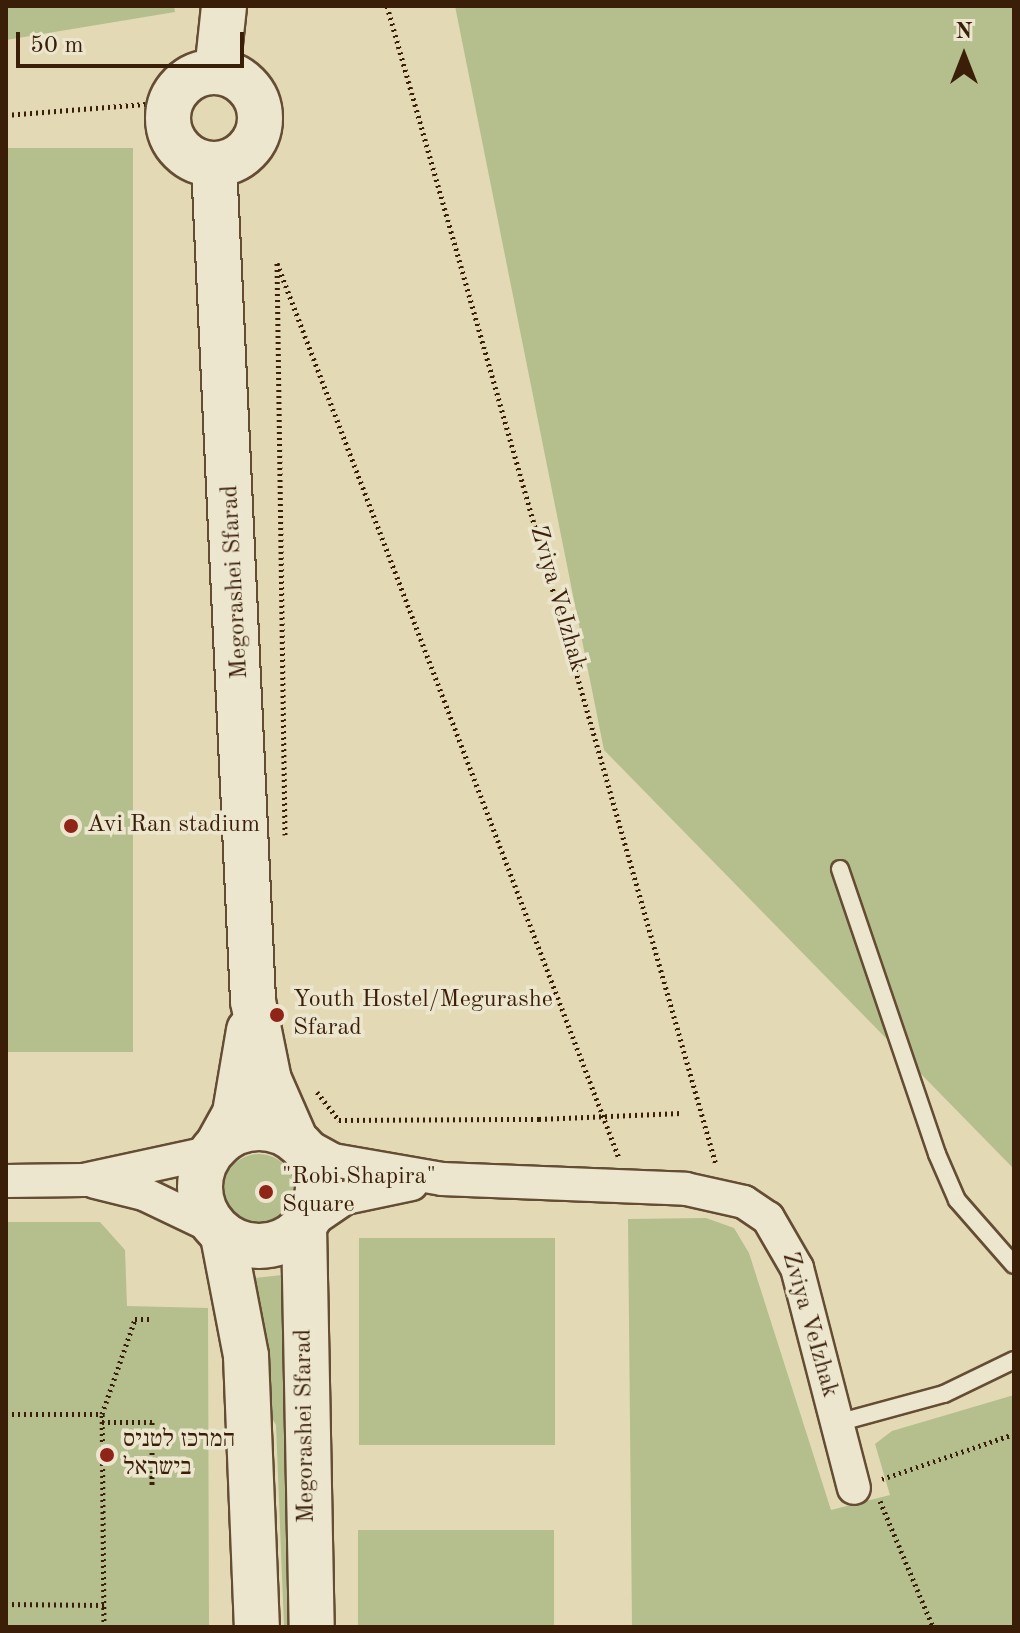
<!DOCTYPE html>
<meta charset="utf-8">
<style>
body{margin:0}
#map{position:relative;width:1020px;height:1633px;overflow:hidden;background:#e3d9b5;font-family:"Old Standard TT","Frank Ruhl Libre",serif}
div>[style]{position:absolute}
.green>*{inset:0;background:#b4bf8d;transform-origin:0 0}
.round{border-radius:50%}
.path>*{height:5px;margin-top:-2.5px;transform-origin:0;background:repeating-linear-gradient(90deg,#3a1e08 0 2px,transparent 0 6px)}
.roads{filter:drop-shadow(2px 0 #644d33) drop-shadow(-2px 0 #644d33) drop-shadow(0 2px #644d33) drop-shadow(0 -2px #644d33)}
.lane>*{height:16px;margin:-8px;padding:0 8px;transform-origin:8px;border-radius:8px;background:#ede6cf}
.street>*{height:32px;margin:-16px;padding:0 16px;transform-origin:16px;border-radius:16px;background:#ede6cf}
.secondary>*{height:44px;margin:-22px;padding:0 22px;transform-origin:22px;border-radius:22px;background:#ede6cf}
.secondary>.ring{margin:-22px;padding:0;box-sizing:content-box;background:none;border:44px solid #ede6cf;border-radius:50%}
.path-bridge>*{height:5px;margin-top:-2.5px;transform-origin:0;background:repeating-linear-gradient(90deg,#3a1e08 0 2px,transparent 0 6px)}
.dots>*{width:22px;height:22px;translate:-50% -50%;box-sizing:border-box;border:4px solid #ede6cf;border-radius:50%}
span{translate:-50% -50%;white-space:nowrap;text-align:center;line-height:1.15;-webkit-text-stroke:7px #ede6cf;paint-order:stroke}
.street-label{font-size:24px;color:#3a1e08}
.poi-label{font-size:24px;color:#3a1e08}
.left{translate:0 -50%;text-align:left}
.frame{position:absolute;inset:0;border:8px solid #3a1e08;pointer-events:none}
.north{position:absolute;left:924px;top:16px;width:80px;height:80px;-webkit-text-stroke:6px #ede6cf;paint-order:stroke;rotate:0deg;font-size:22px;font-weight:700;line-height:32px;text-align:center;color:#3a1e08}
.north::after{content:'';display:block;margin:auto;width:28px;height:36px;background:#3a1e08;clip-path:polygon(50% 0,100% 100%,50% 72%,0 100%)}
.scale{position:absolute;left:16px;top:32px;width:228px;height:36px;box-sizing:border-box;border:4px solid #3a1e08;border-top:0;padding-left:10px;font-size:24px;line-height:28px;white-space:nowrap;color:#3a1e08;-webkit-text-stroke:6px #ede6cf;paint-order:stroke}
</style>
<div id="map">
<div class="green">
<i style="clip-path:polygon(6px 6px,174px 6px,175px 12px,6px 40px)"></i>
<i style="clip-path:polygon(455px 6px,1014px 6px,1014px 1169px,604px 750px)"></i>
<i style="left:133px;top:148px;width:904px;height:127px;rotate:90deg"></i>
<i class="round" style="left:223px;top:1154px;width:72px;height:72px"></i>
<i style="clip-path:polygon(706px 1218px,734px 1228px,749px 1253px,831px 1510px,890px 1495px,875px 1444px,892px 1431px,1014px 1395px,1014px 1627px,632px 1627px,628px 1219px)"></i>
<i style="clip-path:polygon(6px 1222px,100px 1222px,125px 1250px,127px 1306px,208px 1308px,209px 1627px,6px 1627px)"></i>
<i style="left:359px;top:1238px;width:196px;height:207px"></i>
<i style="clip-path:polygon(291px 1274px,295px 1627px,284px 1627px,276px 1425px,266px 1408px,255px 1278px)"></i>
<i style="left:358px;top:1530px;width:196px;height:97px"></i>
</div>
<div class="path">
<i style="left:387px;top:6px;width:1205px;rotate:74.15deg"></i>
<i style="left:6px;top:115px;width:165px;rotate:-4.5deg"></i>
<i style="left:285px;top:835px;width:572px;rotate:-90.8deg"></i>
<i style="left:277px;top:263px;width:958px;rotate:69.09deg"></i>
<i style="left:317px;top:1092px;width:36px;rotate:52deg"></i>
<i style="left:339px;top:1120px;width:200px;rotate:-0.3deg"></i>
<i style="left:6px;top:1414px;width:96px"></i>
<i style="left:102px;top:1422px;width:50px"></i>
<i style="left:152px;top:1422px;width:65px;rotate:90deg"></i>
<i style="left:882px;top:1479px;width:139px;rotate:-18.8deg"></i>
<i style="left:880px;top:1501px;width:137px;rotate:67.2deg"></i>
<i style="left:6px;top:1604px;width:98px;rotate:0.6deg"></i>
<i style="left:104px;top:1627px;width:213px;rotate:-90.5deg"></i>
<i style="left:102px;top:1414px;width:101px;rotate:-70.8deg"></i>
<i style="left:135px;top:1319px;width:17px"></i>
</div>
<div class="roads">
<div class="lane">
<i style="left:840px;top:869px;width:301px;rotate:71.2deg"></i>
<i style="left:937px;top:1154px;width:50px;rotate:66.5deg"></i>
<i style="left:957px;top:1200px;width:86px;rotate:48.8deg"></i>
<i style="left:837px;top:1423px;width:111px;rotate:-15.2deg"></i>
<i style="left:944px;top:1394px;width:78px;rotate:-25.9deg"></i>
</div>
<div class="street">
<i style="left:295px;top:1139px;width:43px;rotate:28.9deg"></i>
<i style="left:333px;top:1160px;width:111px;rotate:9.9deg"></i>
<i style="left:442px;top:1179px;width:244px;rotate:2.3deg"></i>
<i style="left:686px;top:1189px;width:59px;rotate:12.6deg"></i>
<i style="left:744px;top:1202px;width:29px;rotate:34deg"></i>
<i style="left:768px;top:1218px;width:58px;rotate:59.9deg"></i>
<i style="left:797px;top:1268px;width:227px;rotate:75.5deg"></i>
<i style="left:6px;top:1181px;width:78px;rotate:-0.7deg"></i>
<i style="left:84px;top:1180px;width:131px;rotate:-12.3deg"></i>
<i style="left:95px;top:1182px;width:50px;rotate:13.8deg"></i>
<i style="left:144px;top:1194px;width:79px;rotate:25.6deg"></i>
<i style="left:304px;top:1226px;width:50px;rotate:-34.3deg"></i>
<i style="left:345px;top:1198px;width:68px;rotate:-11.8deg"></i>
</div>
<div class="secondary">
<i style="left:217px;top:72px;width:66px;rotate:-83.9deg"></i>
<i class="ring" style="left:168px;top:72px;width:48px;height:48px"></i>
<i style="left:214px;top:164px;width:838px;rotate:87.33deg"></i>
<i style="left:253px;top:1001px;width:81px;rotate:78.6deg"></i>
<i style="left:269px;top:1080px;width:64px;rotate:66.2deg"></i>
<i class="ring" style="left:200px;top:1128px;width:74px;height:74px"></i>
<i style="left:217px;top:1146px;width:38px;rotate:-61deg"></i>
<i style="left:235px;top:1113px;width:84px;rotate:-80.4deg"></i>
<i style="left:304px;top:1226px;width:401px;rotate:88.9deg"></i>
<i style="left:223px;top:1236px;width:122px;rotate:79.1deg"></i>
<i style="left:246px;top:1356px;width:271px;rotate:87.7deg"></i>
</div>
</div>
<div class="path-bridge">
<i style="left:539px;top:1119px;width:142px;rotate:-2.4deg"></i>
</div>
<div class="dots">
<i style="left:71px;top:826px;background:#8f2418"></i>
<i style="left:277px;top:1015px;background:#8f2418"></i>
<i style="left:266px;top:1192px;background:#8f2418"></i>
<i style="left:107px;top:1455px;background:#8f2418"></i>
</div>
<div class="street-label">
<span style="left:236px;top:582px;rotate:-93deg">Megorashei Sfarad</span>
<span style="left:557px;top:599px;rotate:74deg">Zviya VeIzhak</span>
<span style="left:809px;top:1325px;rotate:74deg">Zviya VeIzhak</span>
<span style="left:306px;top:1426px;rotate:-91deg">Megorashei Sfarad</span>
</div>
<div class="poi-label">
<span class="left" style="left:87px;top:826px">Avi Ran stadium</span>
<span class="left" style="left:293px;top:1015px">Youth Hostel/Megurashe<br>Sfarad</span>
<span class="left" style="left:282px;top:1192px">"Robi Shapira"<br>Square</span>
<span class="left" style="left:123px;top:1455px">המרכז לטניס<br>בישראל</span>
</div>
<div class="frame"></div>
<div class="north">N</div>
<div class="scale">50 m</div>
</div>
